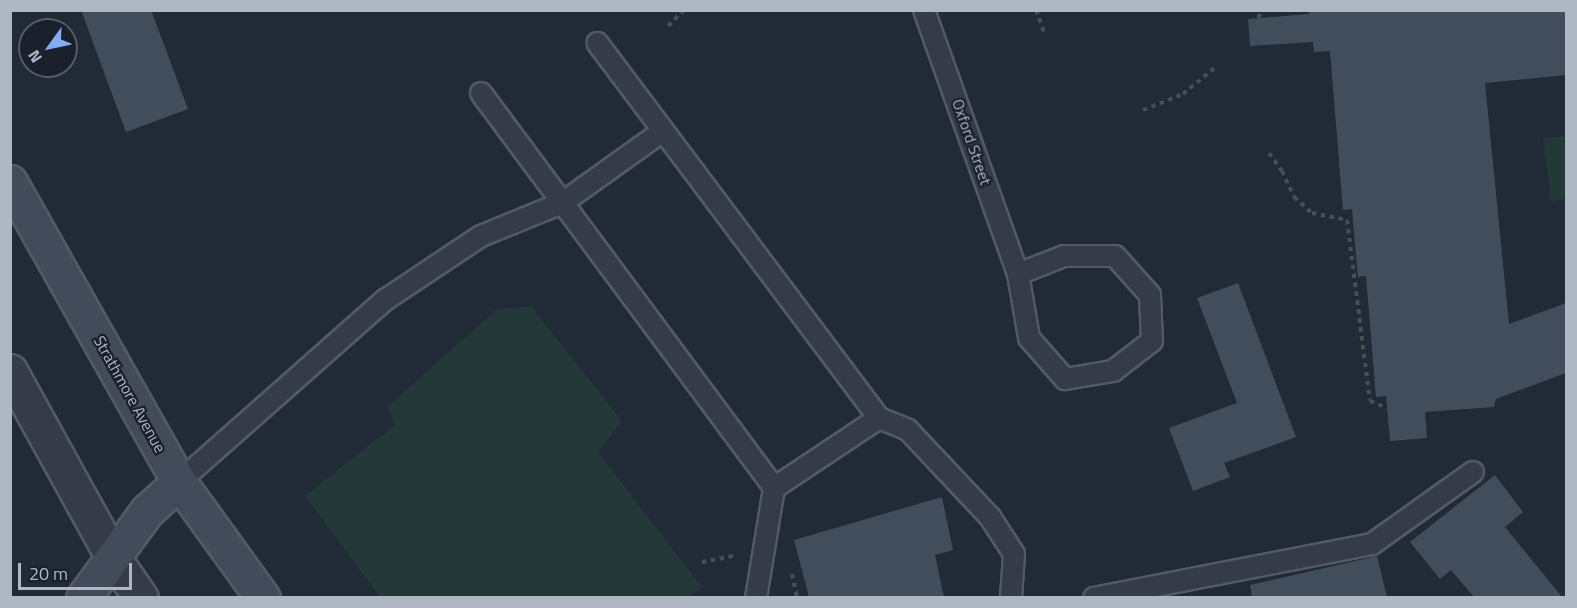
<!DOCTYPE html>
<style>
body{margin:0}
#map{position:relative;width:1577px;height:608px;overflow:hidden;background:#212a37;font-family:"Titillium Web",sans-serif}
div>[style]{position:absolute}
.green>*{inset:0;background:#243739}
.building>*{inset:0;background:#424d5c}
.path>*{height:4px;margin-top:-2px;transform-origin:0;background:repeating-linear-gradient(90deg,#415256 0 4.5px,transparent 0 9px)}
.roads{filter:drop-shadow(2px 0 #525a65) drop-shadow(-2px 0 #525a65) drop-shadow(0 2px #525a65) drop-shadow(0 -2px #525a65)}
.lane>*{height:20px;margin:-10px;padding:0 10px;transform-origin:10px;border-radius:10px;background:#353c48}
.street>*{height:33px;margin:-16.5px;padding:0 16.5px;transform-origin:16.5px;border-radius:16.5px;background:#353c48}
.secondary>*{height:33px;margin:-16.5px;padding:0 16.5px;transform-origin:16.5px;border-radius:16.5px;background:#434b5b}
span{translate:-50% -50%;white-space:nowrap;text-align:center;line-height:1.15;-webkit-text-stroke:4.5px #1a212c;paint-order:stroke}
.street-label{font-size:16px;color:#afb7c4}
.frame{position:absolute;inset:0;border:12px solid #afb7c4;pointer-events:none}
.north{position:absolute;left:18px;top:18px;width:60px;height:60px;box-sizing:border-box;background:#1a212c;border:2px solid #565d69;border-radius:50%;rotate:237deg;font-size:16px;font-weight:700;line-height:24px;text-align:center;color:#afb7c4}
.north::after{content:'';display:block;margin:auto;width:21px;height:27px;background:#84acf4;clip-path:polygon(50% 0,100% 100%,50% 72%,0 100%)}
.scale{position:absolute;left:18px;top:563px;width:114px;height:27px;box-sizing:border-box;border:3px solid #afb7c4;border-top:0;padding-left:8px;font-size:18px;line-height:21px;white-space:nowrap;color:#afb7c4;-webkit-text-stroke:4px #1a212c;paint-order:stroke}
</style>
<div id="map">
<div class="green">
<i style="clip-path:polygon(1566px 136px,1566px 199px,1551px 201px,1543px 138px)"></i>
<i style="clip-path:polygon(531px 306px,622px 421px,598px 452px,702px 587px,688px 597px,380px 597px,305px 496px,395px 425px,388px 406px,497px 309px)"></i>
</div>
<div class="building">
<i style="clip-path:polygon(81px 10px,151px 10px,188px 109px,126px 132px)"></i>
<i style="clip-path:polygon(1308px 10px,1566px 10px,1566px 75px,1485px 83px,1509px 324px,1566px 303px,1566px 373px,1496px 399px,1494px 407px,1425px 412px,1427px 438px,1390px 441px,1386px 396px,1376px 397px,1366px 276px,1358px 277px,1352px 209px,1343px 210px,1330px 51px,1314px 52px,1313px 42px,1250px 46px,1248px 19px,1309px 14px)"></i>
<i style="clip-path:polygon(1238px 283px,1296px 437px,1224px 463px,1230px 477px,1193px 491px,1169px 428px,1237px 403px,1197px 298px)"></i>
<i style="clip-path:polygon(1495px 475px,1523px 512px,1505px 527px,1562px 597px,1474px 597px,1451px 570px,1440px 579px,1410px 542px)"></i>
<i style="clip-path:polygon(942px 497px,953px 550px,935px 555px,944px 597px,809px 597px,794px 540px)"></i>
<i style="clip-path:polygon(1377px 556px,1387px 597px,1252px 597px,1250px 585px)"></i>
</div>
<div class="path">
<i style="left:1036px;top:10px;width:27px;rotate:70deg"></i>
<i style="left:1258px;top:18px;width:9px;rotate:-58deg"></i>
<i style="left:668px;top:26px;width:23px;rotate:-45deg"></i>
<i style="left:1269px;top:29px;width:11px;rotate:-5deg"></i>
<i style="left:1143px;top:110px;width:43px;rotate:-21.8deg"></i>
<i style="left:1183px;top:94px;width:44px;rotate:-39.5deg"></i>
<i style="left:1269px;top:153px;width:22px;rotate:54deg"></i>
<i style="left:1282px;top:171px;width:29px;rotate:65deg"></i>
<i style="left:1294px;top:197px;width:24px;rotate:42deg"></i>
<i style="left:1312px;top:213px;width:36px;rotate:11deg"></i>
<i style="left:1347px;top:220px;width:182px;rotate:82.8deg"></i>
<i style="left:1370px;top:401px;width:18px;rotate:22deg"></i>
<i style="left:702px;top:562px;width:33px;rotate:-11deg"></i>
<i style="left:792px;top:574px;width:25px;rotate:78deg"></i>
</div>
<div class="roads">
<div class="lane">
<i style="left:924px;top:10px;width:280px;rotate:70.4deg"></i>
<i style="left:1018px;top:274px;width:65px;rotate:80.2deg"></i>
<i style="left:1029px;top:338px;width:55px;rotate:48.7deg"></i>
<i style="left:1065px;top:379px;width:49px;rotate:-9.5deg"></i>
<i style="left:1113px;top:371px;width:49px;rotate:-37.6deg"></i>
<i style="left:1152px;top:341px;width:46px;rotate:-92.5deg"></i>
<i style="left:1150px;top:295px;width:52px;rotate:-131.9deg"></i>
<i style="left:1115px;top:256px;width:51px;rotate:180deg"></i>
<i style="left:1064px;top:256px;width:49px;rotate:158.6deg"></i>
<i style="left:481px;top:93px;width:492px;rotate:53.4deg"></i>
<i style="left:774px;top:488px;width:126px;rotate:-33.7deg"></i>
<i style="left:879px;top:418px;width:469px;rotate:-126.9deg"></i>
<i style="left:879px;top:418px;width:31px;rotate:22deg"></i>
<i style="left:908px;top:430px;width:120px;rotate:46.7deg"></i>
<i style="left:990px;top:517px;width:44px;rotate:57deg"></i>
<i style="left:1014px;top:554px;width:44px;rotate:93.9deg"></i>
<i style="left:179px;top:482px;width:275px;rotate:-41.5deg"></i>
<i style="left:385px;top:300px;width:115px;rotate:-33.7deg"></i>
<i style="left:481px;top:236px;width:87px;rotate:-22.2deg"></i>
<i style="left:562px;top:203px;width:124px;rotate:-35.5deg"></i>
<i style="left:756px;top:598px;width:111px;rotate:-80.7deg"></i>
<i style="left:1094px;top:598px;width:283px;rotate:-11deg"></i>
<i style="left:1372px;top:544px;width:124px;rotate:-35.5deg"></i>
</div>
<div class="street">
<i style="left:10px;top:371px;width:211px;rotate:61.1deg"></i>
<i style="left:112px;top:556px;width:51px;rotate:55.4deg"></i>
</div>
<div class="secondary">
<i style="left:10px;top:182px;width:344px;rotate:60.6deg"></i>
<i style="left:179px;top:482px;width:143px;rotate:54.1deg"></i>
<i style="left:83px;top:598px;width:108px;rotate:-53.7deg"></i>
<i style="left:147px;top:511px;width:43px;rotate:-42.2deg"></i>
</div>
</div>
<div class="street-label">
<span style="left:972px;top:142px;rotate:71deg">Oxford Street</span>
<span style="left:130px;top:394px;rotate:61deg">Strathmore Avenue</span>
</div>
<div class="frame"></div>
<div class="north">N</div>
<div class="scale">20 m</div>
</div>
